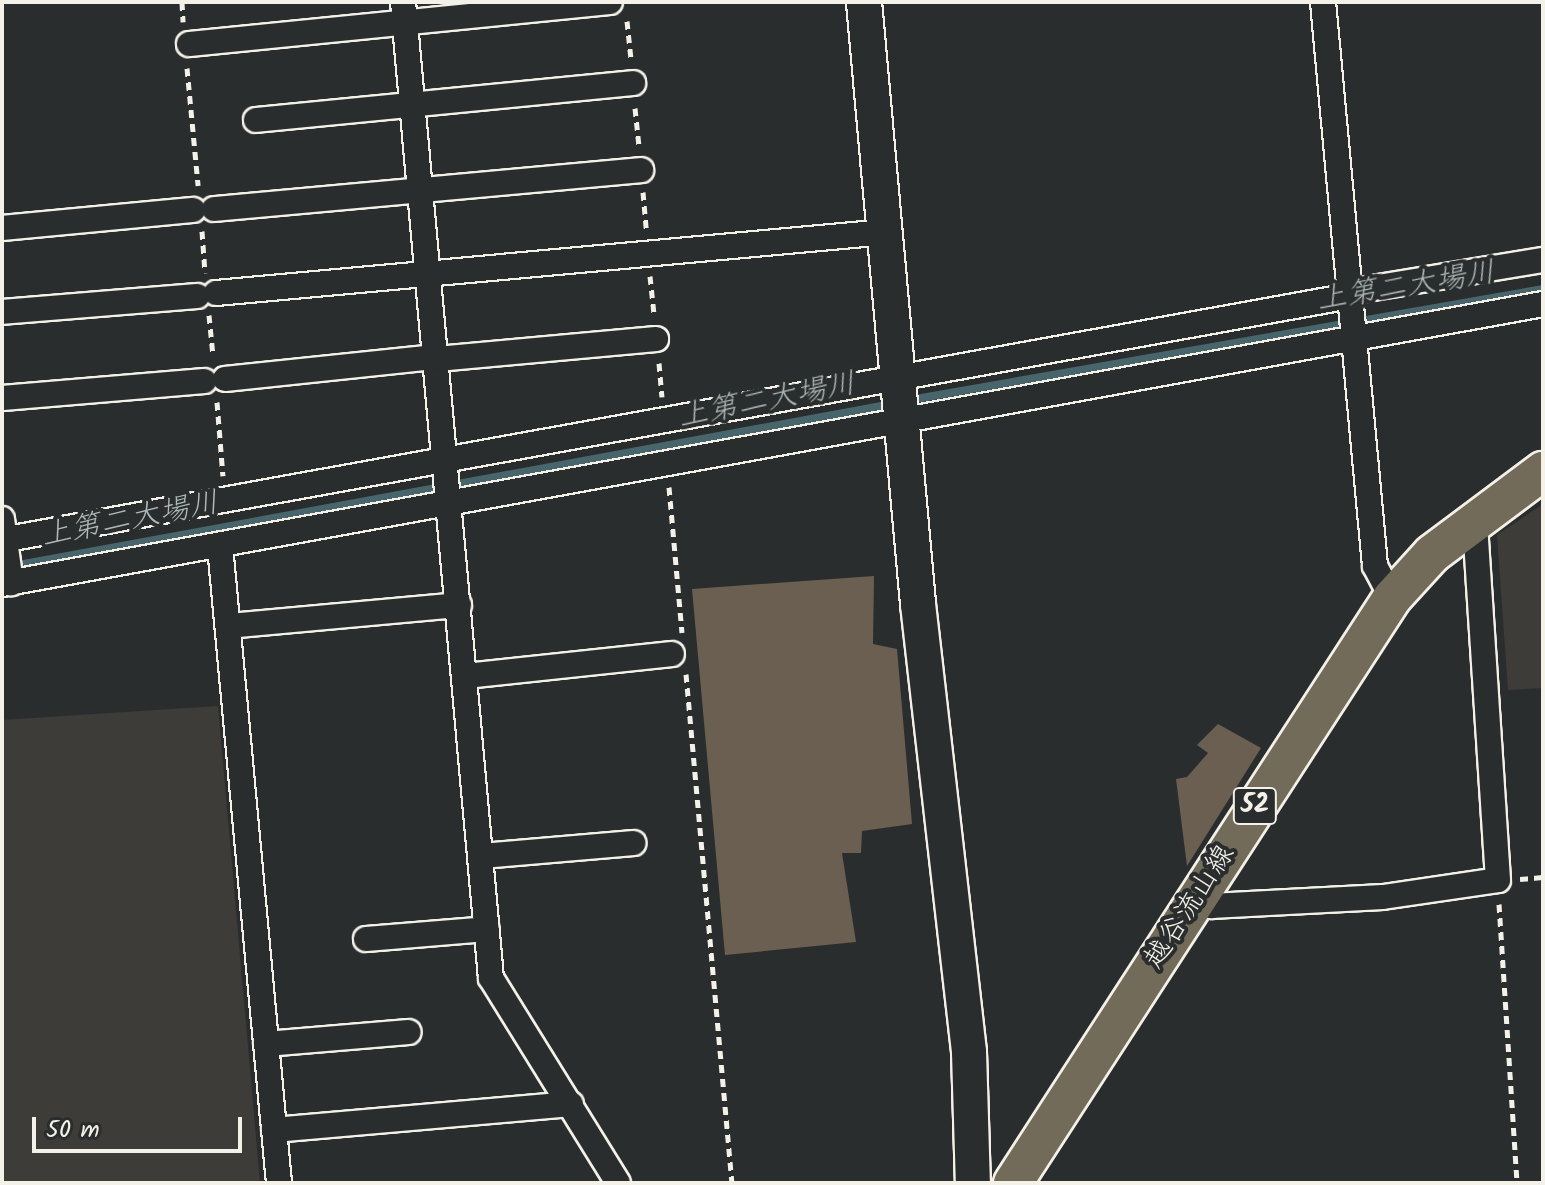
<!DOCTYPE html>
<meta charset="utf-8">
<style>
body{margin:0}
#map{position:relative;width:1545px;height:1185px;overflow:hidden;background:#2a2d2e;font-family:Kalam,"Klee One",sans-serif}
div>[style]{position:absolute}
.built>*{inset:0;background:#3e3c39}
.stream>*{height:8px;margin:-4px;padding:0 4px;transform-origin:4px;border-radius:4px;background:#48656c}
.building>*{inset:0;background:#6b5f52}
.path>*{height:5px;margin-top:-2.5px;transform-origin:0;background:repeating-linear-gradient(90deg,#f4f1e8 0 8px,transparent 0 14px)}
.roads{filter:drop-shadow(2px 0 #f4f1e8) drop-shadow(-2px 0 #f4f1e8) drop-shadow(0 2px #f4f1e8) drop-shadow(0 -2px #f4f1e8)}
.street>*{height:24px;margin:-12px;padding:0 12px;transform-origin:12px;border-radius:12px;background:#2a2d2e}
.secondary>*{height:34px;margin:-17px;padding:0 17px;transform-origin:17px;border-radius:17px;background:#2a2d2e}
.primary>*{height:38px;margin:-19px;padding:0 19px;transform-origin:19px;border-radius:19px;background:#726b5a}
span{translate:-50% -50%;white-space:nowrap;text-align:center;line-height:1.15;-webkit-text-stroke:8px #2a2d2e;paint-order:stroke}
.shield-label span{padding:2px 6px;background:#2a2d2e;border:2px solid;border-radius:6px;-webkit-text-stroke-width:0}
.shield-label{font-size:26px;color:#f4f1e8;font-weight:700}
.street-label{font-size:28px;color:#f4f1e8}
.water-label{font-size:30px;color:#afb9b6;font-style:italic}
.frame{position:absolute;inset:0;border:4px solid #f4f1e8;pointer-events:none}
.scale{position:absolute;left:32px;top:1117px;width:210px;height:36px;box-sizing:border-box;border:4px solid #f4f1e8;border-top:0;padding-left:10px;font-size:24px;line-height:28px;white-space:nowrap;color:#f4f1e8;-webkit-text-stroke:6px #2a2d2e;paint-order:stroke}
</style>
<div id="map">
<div class="built">
<i style="clip-path:polygon(1543px 504px,1543px 688px,1508px 690px,1497px 535px)"></i>
<i style="clip-path:polygon(218px 706px,260px 1183px,2px 1183px,2px 720px)"></i>
</div>
<div class="stream">
<i style="left:910px;top:400px;width:643px;rotate:-9.95deg"></i>
<i style="left:13px;top:566px;width:894px;rotate:-10.44deg"></i>
</div>
<div class="building">
<i style="clip-path:polygon(874px 576px,873px 644px,897px 649px,912px 824px,862px 831px,861px 853px,842px 853px,856px 942px,725px 955px,692px 589px)"></i>
<i style="clip-path:polygon(1218px 724px,1261px 748px,1187px 866px,1176px 779px,1187px 777px,1208px 753px,1197px 745px)"></i>
</div>
<div class="path">
<i style="left:182px;top:2px;width:20px;rotate:87deg"></i>
<i style="left:627px;top:21px;width:38px;rotate:84deg"></i>
<i style="left:187px;top:68px;width:118px;rotate:84.6deg"></i>
<i style="left:635px;top:108px;width:38px;rotate:84deg"></i>
<i style="left:643px;top:192px;width:38px;rotate:85deg"></i>
<i style="left:202px;top:231px;width:42px;rotate:85.9deg"></i>
<i style="left:650px;top:276px;width:37px;rotate:84deg"></i>
<i style="left:209px;top:315px;width:41px;rotate:84.4deg"></i>
<i style="left:659px;top:363px;width:34px;rotate:85deg"></i>
<i style="left:217px;top:402px;width:74px;rotate:85.4deg"></i>
<i style="left:669px;top:487px;width:146px;rotate:84.9deg"></i>
<i style="left:686px;top:674px;width:511px;rotate:84.84deg"></i>
<i style="left:1520px;top:879px;width:23px;rotate:-5deg"></i>
<i style="left:1499px;top:904px;width:280px;rotate:86.3deg"></i>
</div>
<div class="roads">
<div class="street">
<i style="left:403px;top:2px;width:980px;rotate:84.85deg"></i>
<i style="left:491px;top:978px;width:241px;rotate:58.2deg"></i>
<i style="left:1323px;top:2px;width:566px;rotate:84.73deg"></i>
<i style="left:1375px;top:566px;width:36px;rotate:62deg"></i>
<i style="left:189px;top:44px;width:423px;rotate:-5.7deg"></i>
<i style="left:256px;top:120px;width:379px;rotate:-5.6deg"></i>
<i style="left:214px;top:209px;width:429px;rotate:-5.2deg"></i>
<i style="left:2px;top:228px;width:192px;rotate:-5.4deg"></i>
<i style="left:1349px;top:292px;width:197px;rotate:-9.4deg"></i>
<i style="left:216px;top:293px;width:673px;rotate:-5.2deg"></i>
<i style="left:2px;top:312px;width:196px;rotate:-4.7deg"></i>
<i style="left:437px;top:359px;width:220px;rotate:-5.2deg"></i>
<i style="left:225px;top:379px;width:212px;rotate:-6deg"></i>
<i style="left:2px;top:398px;width:203px;rotate:-4.8deg"></i>
<i style="left:2px;top:519px;width:65px;rotate:82deg"></i>
<i style="left:2px;top:540px;width:1370px;rotate:-10.26deg"></i>
<i style="left:220px;top:546px;width:640px;rotate:84.71deg"></i>
<i style="left:2px;top:584px;width:1566px;rotate:-10.3deg"></i>
<i style="left:228px;top:626px;width:232px;rotate:-5.2deg"></i>
<i style="left:466px;top:676px;width:207px;rotate:-6.1deg"></i>
<i style="left:482px;top:856px;width:152px;rotate:-4.9deg"></i>
<i style="left:1197px;top:897px;width:17px;rotate:33deg"></i>
<i style="left:1211px;top:906px;width:172px;rotate:-3deg"></i>
<i style="left:1383px;top:897px;width:116px;rotate:-8.4deg"></i>
<i style="left:1498px;top:880px;width:361px;rotate:-93.7deg"></i>
<i style="left:366px;top:939px;width:121px;rotate:-4.7deg"></i>
<i style="left:266px;top:1044px;width:143px;rotate:-4.8deg"></i>
<i style="left:274px;top:1130px;width:298px;rotate:-5deg"></i>
</div>
<div class="secondary">
<i style="left:864px;top:2px;width:604px;rotate:84.87deg"></i>
<i style="left:918px;top:604px;width:451px;rotate:83.5deg"></i>
<i style="left:969px;top:1052px;width:131px;rotate:88.3deg"></i>
</div>
<div class="primary">
<i style="left:1013px;top:1183px;width:697px;rotate:-57.06deg"></i>
<i style="left:1392px;top:598px;width:59px;rotate:-47.7deg"></i>
<i style="left:1432px;top:554px;width:139px;rotate:-36.8deg"></i>
</div>
</div>
<div class="shield-label">
<span style="left:1255px;top:806px">52</span>
</div>
<div class="street-label">
<span style="left:1190px;top:907px;rotate:-57deg">越谷流山線</span>
</div>
<div class="water-label">
<span style="left:1406px;top:287px;rotate:-9deg">上第二大場川</span>
<span style="left:767px;top:401px;rotate:-11deg">上第二大場川</span>
<span style="left:130px;top:520px;rotate:-11deg">上第二大場川</span>
</div>
<div class="frame"></div>
<div class="scale">50 m</div>
</div>
